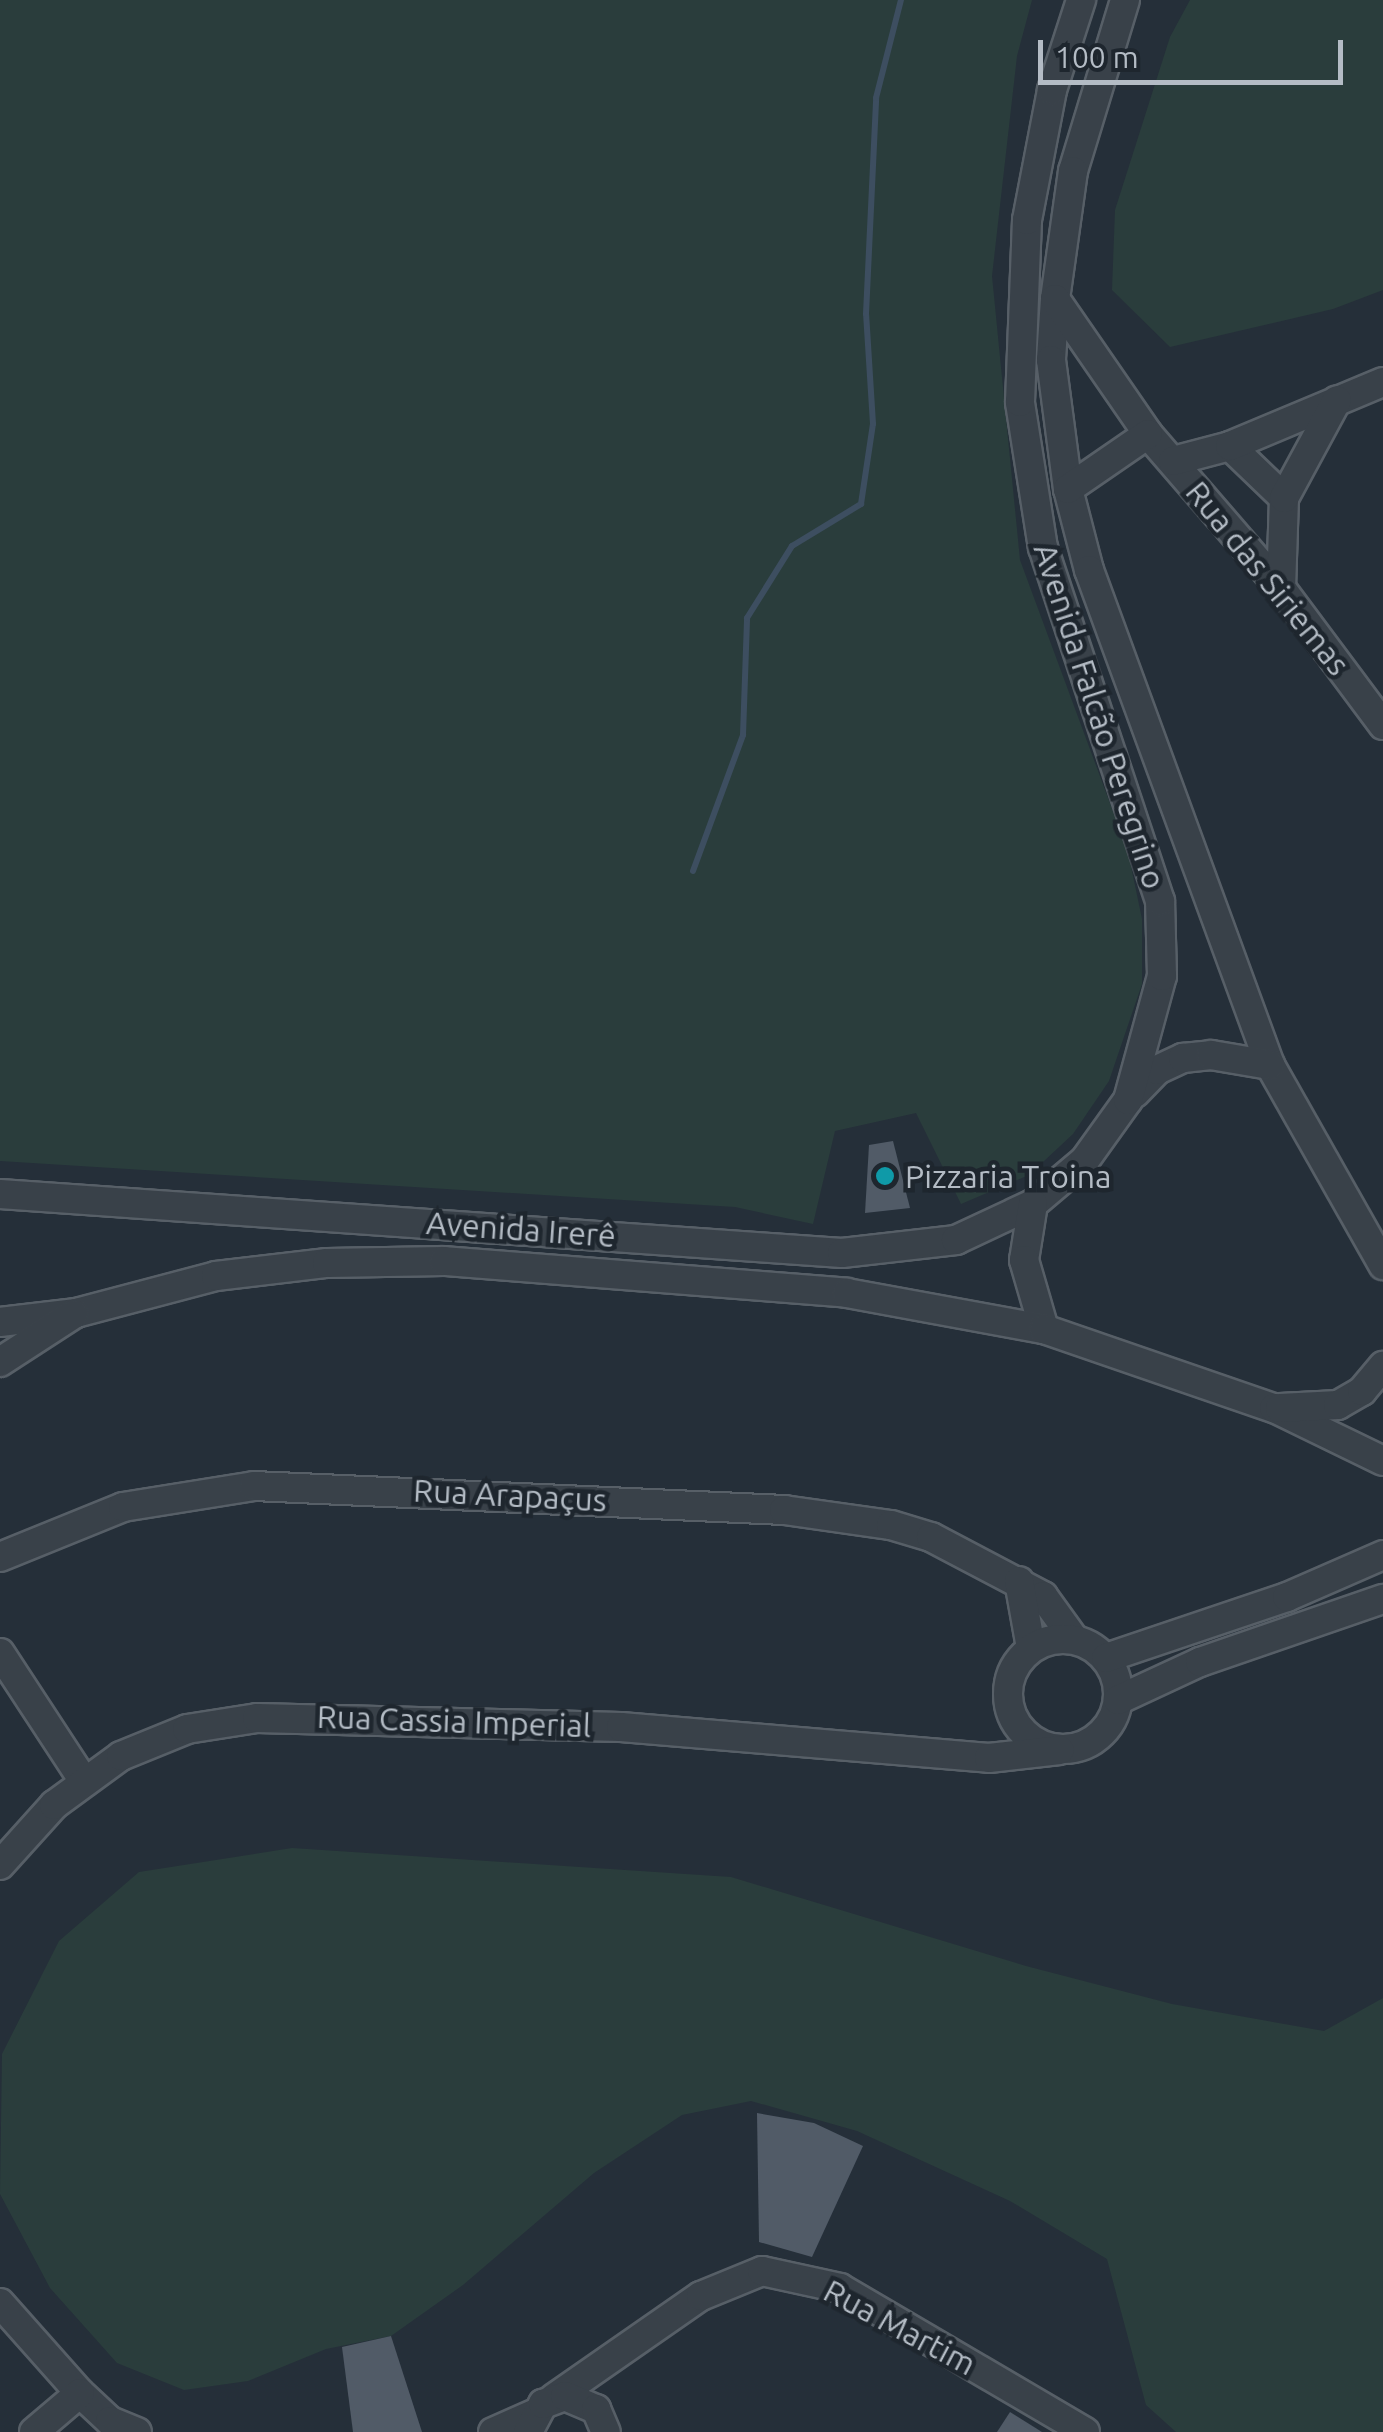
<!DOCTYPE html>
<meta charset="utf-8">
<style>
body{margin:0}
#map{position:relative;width:1383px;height:2432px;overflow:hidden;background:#252f39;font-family:Ubuntu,sans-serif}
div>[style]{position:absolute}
.green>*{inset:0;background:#2a3d3c}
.stream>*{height:6px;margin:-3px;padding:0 3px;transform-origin:3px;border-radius:3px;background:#3d4e60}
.building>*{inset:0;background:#515b67}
.roads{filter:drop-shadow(2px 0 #575f67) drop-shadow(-2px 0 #575f67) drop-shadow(0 2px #575f67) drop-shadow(0 -2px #575f67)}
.minor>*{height:28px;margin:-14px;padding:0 14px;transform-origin:14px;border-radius:14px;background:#394149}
.minor>.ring{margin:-14px;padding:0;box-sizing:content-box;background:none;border:28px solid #394149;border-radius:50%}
.dots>*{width:28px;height:28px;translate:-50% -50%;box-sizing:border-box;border:5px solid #1e262e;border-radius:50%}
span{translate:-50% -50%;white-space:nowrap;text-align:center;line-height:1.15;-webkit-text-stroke:9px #1e262e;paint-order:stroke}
.street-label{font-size:32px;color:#b4bcc5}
.poi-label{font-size:32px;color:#b4bcc5}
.left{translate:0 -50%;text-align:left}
.scale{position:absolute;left:1038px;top:40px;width:305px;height:45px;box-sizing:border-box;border:5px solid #b4bcc5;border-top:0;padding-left:12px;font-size:30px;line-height:35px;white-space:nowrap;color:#b4bcc5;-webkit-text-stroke:8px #1e262e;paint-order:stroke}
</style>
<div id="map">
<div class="green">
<i style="clip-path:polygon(0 0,1032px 0,1017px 56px,992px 276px,1020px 560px,1128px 852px,1142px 919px,1142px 984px,1109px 1081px,1073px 1134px,1029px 1175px,961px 1204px,916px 1113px,835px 1131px,813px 1224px,735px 1207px,0 1161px)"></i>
<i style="clip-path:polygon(1190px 0,1383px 0,1383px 290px,1333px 309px,1170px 347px,1112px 290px,1115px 210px,1170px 37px)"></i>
<i style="clip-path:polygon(292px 1848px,731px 1877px,1026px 1966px,1172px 2004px,1324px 2031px,1383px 1998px,1383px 2432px,1176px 2432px,1146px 2405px,1107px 2259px,1010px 2201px,857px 2131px,751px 2101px,682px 2115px,594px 2173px,463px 2285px,391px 2336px,326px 2349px,248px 2381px,184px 2390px,117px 2363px,50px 2288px,0 2194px,2px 2054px,59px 1941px,139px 1872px)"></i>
</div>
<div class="stream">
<i style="left:693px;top:871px;width:145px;rotate:-69.8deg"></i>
<i style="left:743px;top:735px;width:117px;rotate:-88deg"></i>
<i style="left:747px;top:618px;width:85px;rotate:-58deg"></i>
<i style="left:792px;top:546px;width:81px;rotate:-31.3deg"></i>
<i style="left:861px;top:504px;width:81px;rotate:-81.5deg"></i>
<i style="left:873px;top:424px;width:110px;rotate:-93.6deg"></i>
<i style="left:866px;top:314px;width:216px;rotate:-87.3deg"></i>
<i style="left:876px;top:98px;width:101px;rotate:-75.7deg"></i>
</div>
<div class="building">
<i style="clip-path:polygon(893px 1141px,910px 1208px,865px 1213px,869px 1145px)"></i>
<i style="clip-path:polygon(757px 2113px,814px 2123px,863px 2146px,812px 2257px,759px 2242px)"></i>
<i style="clip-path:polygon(391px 2336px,422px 2432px,353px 2432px,342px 2347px)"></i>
<i style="clip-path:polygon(1010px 2412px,1042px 2432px,997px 2432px)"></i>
</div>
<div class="roads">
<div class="minor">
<i style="left:1125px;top:0;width:179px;rotate:106.9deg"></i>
<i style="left:1073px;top:171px;width:129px;rotate:98deg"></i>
<i style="left:1055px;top:299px;width:61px;rotate:93.8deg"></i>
<i style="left:1051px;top:360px;width:130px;rotate:82.5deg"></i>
<i style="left:1068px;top:489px;width:84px;rotate:75.5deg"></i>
<i style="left:1089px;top:570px;width:527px;rotate:69.91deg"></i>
<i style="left:1270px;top:1065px;width:230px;rotate:60.5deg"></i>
<i style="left:1055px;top:299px;width:164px;rotate:55.4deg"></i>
<i style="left:1148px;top:434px;width:203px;rotate:49.2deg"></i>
<i style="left:1281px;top:588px;width:171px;rotate:53.3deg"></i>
<i style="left:1230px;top:446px;width:75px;rotate:43.9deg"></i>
<i style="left:1284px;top:498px;width:90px;rotate:91.9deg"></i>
<i style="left:1173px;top:461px;width:59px;rotate:-14.7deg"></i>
<i style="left:1230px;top:446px;width:166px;rotate:-22.7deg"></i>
<i style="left:1068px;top:489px;width:97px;rotate:-34.5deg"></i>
<i style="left:1284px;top:498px;width:111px;rotate:-61.6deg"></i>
<i style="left:1135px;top:1093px;width:32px;rotate:-46deg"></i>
<i style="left:1157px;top:1070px;width:29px;rotate:-25deg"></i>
<i style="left:1183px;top:1058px;width:28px;rotate:-6deg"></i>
<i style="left:1211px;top:1055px;width:60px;rotate:9.6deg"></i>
<i style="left:0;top:1194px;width:844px;rotate:4.01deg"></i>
<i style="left:842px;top:1253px;width:115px;rotate:-6.5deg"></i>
<i style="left:956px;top:1240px;width:85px;rotate:-25.1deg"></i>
<i style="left:1033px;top:1204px;width:68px;rotate:-40.2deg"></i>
<i style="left:1085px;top:1160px;width:74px;rotate:-54.4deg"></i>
<i style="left:1128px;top:1100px;width:129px;rotate:-74.7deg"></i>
<i style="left:1162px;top:976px;width:75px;rotate:-91.5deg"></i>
<i style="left:1160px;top:901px;width:372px;rotate:-108.3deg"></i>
<i style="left:1043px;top:548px;width:148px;rotate:-99deg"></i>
<i style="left:1020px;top:402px;width:182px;rotate:-87.8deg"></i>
<i style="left:1027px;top:220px;width:132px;rotate:-79.1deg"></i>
<i style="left:1052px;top:90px;width:95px;rotate:-72.1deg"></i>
<i style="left:1033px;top:1204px;width:57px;rotate:99.1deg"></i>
<i style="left:1024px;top:1260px;width:72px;rotate:73.8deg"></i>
<i style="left:0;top:1322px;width:77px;rotate:-6.8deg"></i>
<i style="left:76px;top:1313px;width:145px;rotate:-14.8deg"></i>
<i style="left:216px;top:1276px;width:112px;rotate:-6.7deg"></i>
<i style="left:327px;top:1263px;width:117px;rotate:-1deg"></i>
<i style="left:444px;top:1261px;width:404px;rotate:4.5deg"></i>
<i style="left:847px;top:1293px;width:200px;rotate:10.4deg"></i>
<i style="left:1044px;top:1329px;width:243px;rotate:19deg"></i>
<i style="left:1274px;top:1408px;width:121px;rotate:25.9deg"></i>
<i style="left:0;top:1362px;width:88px;rotate:-33deg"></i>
<i style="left:1280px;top:1408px;width:58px;rotate:-3deg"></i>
<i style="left:1338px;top:1405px;width:28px;rotate:-30deg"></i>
<i style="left:1362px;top:1391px;width:33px;rotate:-50deg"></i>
<i style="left:0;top:1557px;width:133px;rotate:-22.1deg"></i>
<i style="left:123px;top:1507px;width:133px;rotate:-9.1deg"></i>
<i style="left:254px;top:1486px;width:531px;rotate:2.59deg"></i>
<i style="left:784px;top:1510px;width:108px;rotate:8deg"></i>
<i style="left:891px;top:1525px;width:42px;rotate:16.7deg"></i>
<i style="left:931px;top:1537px;width:127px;rotate:27.8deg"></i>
<i style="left:1043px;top:1596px;width:53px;rotate:54.2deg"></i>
<i style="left:1019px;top:1581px;width:68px;rotate:79.8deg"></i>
<i class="ring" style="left:1008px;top:1639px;width:82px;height:82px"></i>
<i style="left:0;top:1653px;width:152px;rotate:56.8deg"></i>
<i style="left:1106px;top:1658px;width:191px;rotate:-18.6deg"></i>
<i style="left:1287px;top:1597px;width:105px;rotate:-23.6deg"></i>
<i style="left:1118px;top:1700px;width:90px;rotate:-24.9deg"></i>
<i style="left:1200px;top:1662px;width:194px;rotate:-19deg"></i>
<i style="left:0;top:1865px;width:81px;rotate:-48deg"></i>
<i style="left:54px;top:1805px;width:83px;rotate:-36.2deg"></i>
<i style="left:121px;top:1756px;width:71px;rotate:-22.2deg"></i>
<i style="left:187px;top:1729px;width:71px;rotate:-8.9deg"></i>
<i style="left:257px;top:1718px;width:364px;rotate:1.4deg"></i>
<i style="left:621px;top:1727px;width:369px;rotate:4.8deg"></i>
<i style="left:989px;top:1758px;width:71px;rotate:-6.4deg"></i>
<i style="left:0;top:2303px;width:120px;rotate:48.4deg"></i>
<i style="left:80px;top:2393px;width:41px;rotate:43deg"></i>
<i style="left:110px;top:2421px;width:29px;rotate:22deg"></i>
<i style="left:554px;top:2398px;width:179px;rotate:-34.8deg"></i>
<i style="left:701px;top:2296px;width:66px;rotate:-22.3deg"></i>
<i style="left:762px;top:2271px;width:80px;rotate:12.3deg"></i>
<i style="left:840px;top:2288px;width:284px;rotate:30.4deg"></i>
<i style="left:34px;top:2432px;width:60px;rotate:-40.3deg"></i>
<i style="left:493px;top:2432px;width:45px;rotate:-23.7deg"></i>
<i style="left:528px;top:2432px;width:32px;rotate:-62deg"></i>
<i style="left:543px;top:2404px;width:23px;rotate:-20deg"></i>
<i style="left:565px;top:2396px;width:34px;rotate:23deg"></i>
<i style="left:596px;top:2409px;width:25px;rotate:67deg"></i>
</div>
</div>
<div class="dots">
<i style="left:885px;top:1176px;background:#0f9aa8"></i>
</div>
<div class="street-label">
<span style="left:1268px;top:578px;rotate:51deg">Rua das Siriemas</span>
<span style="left:1100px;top:716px;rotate:72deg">Avenida Falcão Peregrino</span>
<span style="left:521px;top:1229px;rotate:4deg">Avenida Irerê</span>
<span style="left:510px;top:1495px;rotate:3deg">Rua Arapaçus</span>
<span style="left:454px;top:1721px;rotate:2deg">Rua Cassia Imperial</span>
<span style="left:900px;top:2327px;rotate:28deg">Rua Martim</span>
</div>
<div class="poi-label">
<span class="left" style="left:905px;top:1176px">Pizzaria Troina</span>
</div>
<div class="scale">100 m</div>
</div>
